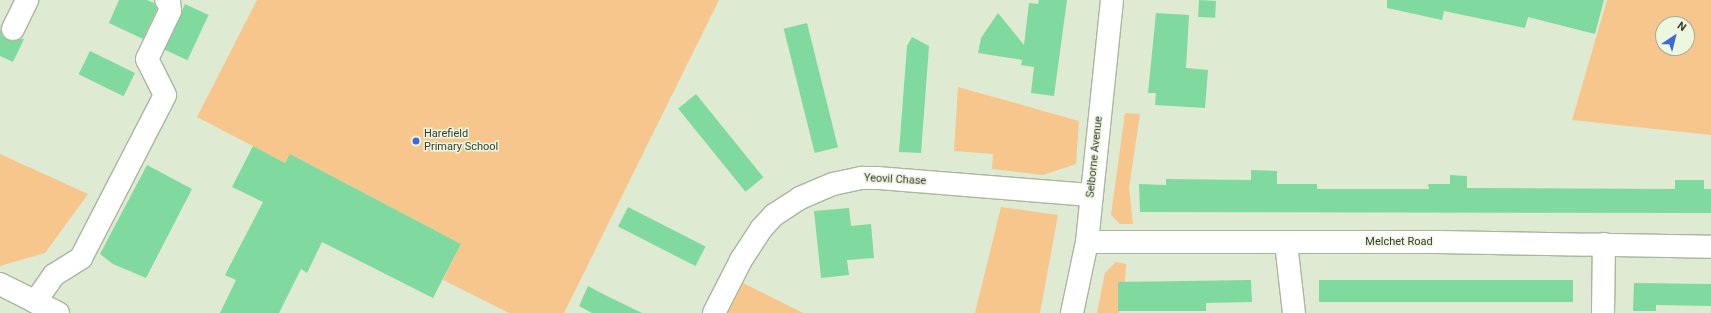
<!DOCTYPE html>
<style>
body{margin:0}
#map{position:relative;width:1711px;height:313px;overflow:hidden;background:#dfead2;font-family:Roboto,sans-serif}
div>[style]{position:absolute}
.green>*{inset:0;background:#f7c68c}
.building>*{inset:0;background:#80d99e;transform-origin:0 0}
.roads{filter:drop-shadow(1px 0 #abb59f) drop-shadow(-1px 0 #abb59f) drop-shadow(0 1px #abb59f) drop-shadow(0 -1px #abb59f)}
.minor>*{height:22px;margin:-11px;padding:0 11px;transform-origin:11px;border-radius:11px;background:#fff}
.dots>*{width:11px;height:11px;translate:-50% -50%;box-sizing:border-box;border:2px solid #edf7df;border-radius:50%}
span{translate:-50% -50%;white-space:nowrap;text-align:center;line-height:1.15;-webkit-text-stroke:3px #edf7df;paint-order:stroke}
.poi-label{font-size:11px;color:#373b32}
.left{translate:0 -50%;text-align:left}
.street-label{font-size:11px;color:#373b32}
.north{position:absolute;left:1655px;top:16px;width:40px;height:40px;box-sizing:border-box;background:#edf7df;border:1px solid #a4ac9a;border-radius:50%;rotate:35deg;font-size:11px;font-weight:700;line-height:16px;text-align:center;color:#373b32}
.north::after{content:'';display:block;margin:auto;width:14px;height:18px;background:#3b6ada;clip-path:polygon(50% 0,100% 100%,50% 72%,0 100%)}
</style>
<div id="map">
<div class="green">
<i style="clip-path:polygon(257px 0,719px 0,564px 313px,509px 313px,443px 280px,461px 244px,290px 154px,285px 163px,197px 117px)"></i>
<i style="clip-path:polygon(evenodd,1607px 0,1711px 0,1711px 135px,1572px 120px,1607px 0,1663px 24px,1687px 24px,1687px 48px,1663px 48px,1663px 24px)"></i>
<i style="clip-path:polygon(958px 87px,1079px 121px,1076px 164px,1043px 175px,992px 169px,993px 154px,954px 151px)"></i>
<i style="clip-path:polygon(1125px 113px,1140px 114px,1129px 188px,1133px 224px,1120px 224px,1111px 215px)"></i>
<i style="clip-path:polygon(0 154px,88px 194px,45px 253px,0 266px)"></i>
<i style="clip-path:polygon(1001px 207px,1058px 215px,1040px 313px,975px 313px)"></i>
<i style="clip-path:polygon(1116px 262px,1126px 264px,1125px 282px,1118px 282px,1119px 313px,1097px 313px,1105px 273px)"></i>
<i style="clip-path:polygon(743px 283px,803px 313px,728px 313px)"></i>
</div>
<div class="building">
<i style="clip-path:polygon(119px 0,147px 0,154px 3px,157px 9px,143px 39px,109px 23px)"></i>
<i style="clip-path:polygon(1039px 0,1067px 0,1054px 96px,1031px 93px,1034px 67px,1021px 65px,1022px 60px,978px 53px,981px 38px,998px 13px,1024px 45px,1029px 3px,1038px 4px)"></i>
<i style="left:1199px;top:0;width:17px;height:17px;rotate:3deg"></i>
<i style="clip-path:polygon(1387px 0,1604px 0,1595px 34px,1528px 17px,1525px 28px,1444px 11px,1442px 20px,1387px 8px)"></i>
<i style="left:185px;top:4px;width:26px;height:50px;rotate:25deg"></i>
<i style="clip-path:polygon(1156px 13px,1189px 15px,1186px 68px,1208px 70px,1205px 108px,1155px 105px,1156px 93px,1148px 93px)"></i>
<i style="left:807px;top:23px;width:128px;height:24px;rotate:76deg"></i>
<i style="clip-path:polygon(0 28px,2px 36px,8px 40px,24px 39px,13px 62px,0 56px)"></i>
<i style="clip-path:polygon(912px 37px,929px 46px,921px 153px,899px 152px,907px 46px)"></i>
<i style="left:90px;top:51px;width:50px;height:26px;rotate:26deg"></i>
<i style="left:696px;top:94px;width:107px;height:23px;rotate:51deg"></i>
<i style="clip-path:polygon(253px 146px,285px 163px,290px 154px,461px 244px,433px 298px,322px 242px,307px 273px,301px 269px,279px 313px,220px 313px,236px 280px,225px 275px,263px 202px,232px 187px)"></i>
<i style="clip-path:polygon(147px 165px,192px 189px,146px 278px,113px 264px,100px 254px)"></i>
<i style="clip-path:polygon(1251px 170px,1277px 171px,1277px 184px,1317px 184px,1317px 189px,1429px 189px,1428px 184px,1450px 184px,1450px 175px,1467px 176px,1467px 188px,1675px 189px,1675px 180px,1704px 180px,1704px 189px,1711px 189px,1711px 213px,1140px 212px,1139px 184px,1166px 185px,1166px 179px,1251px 180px)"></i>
<i style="left:628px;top:207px;width:87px;height:22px;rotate:27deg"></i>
<i style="clip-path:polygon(849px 208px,851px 226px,871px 224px,874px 258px,847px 260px,849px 275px,821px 278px,814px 211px)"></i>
<i style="clip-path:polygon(1251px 280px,1252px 302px,1206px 303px,1206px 311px,1118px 311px,1118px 282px)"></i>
<i style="left:1319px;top:280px;width:254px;height:22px"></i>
<i style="clip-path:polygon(1634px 283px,1711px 284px,1711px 306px,1656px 305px,1656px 311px,1633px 311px)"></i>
<i style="clip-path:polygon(588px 286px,605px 295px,642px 313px,592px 313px,579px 306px)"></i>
</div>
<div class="roads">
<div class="minor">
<i style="left:13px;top:29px;width:32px;rotate:-64deg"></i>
<i style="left:1087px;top:242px;width:350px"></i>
<i style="left:1437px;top:242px;width:274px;rotate:1deg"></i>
<i style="left:1286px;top:243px;width:70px;rotate:83.5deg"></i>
<i style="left:0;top:284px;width:65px;rotate:26.6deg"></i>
<i style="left:35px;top:302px;width:33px;rotate:-55deg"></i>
<i style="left:54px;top:275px;width:32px;rotate:-32deg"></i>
<i style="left:81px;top:258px;width:183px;rotate:-62.7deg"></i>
<i style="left:165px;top:95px;width:40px;rotate:-116.6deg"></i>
<i style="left:147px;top:59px;width:53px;rotate:-64.4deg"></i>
<i style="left:170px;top:11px;width:10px;rotate:-96deg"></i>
<i style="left:169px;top:1px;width:3px;rotate:-162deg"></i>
<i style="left:714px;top:313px;width:59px;rotate:-63deg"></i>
<i style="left:741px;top:260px;width:37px;rotate:-57deg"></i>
<i style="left:761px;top:229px;width:19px;rotate:-47deg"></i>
<i style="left:774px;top:215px;width:31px;rotate:-33deg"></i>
<i style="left:800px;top:198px;width:36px;rotate:-23deg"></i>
<i style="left:833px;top:184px;width:30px;rotate:-12deg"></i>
<i style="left:862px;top:178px;width:16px"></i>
<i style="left:878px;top:178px;width:214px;rotate:4.6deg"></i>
<i style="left:1072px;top:313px;width:73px;rotate:-78.1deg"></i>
<i style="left:1087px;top:242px;width:243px;rotate:-84.1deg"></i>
<i style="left:1603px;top:313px;width:69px;rotate:-89.2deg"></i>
</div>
</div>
<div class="dots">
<i style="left:416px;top:141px;background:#3b6ada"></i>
</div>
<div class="poi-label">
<span class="left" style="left:424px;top:141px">Harefield<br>Primary School</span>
</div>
<div class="street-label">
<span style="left:1095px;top:157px;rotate:-84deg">Selborne Avenue</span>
<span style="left:895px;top:180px;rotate:3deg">Yeovil Chase</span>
<span style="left:1399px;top:242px">Melchet Road</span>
</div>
<div class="north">N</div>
</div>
